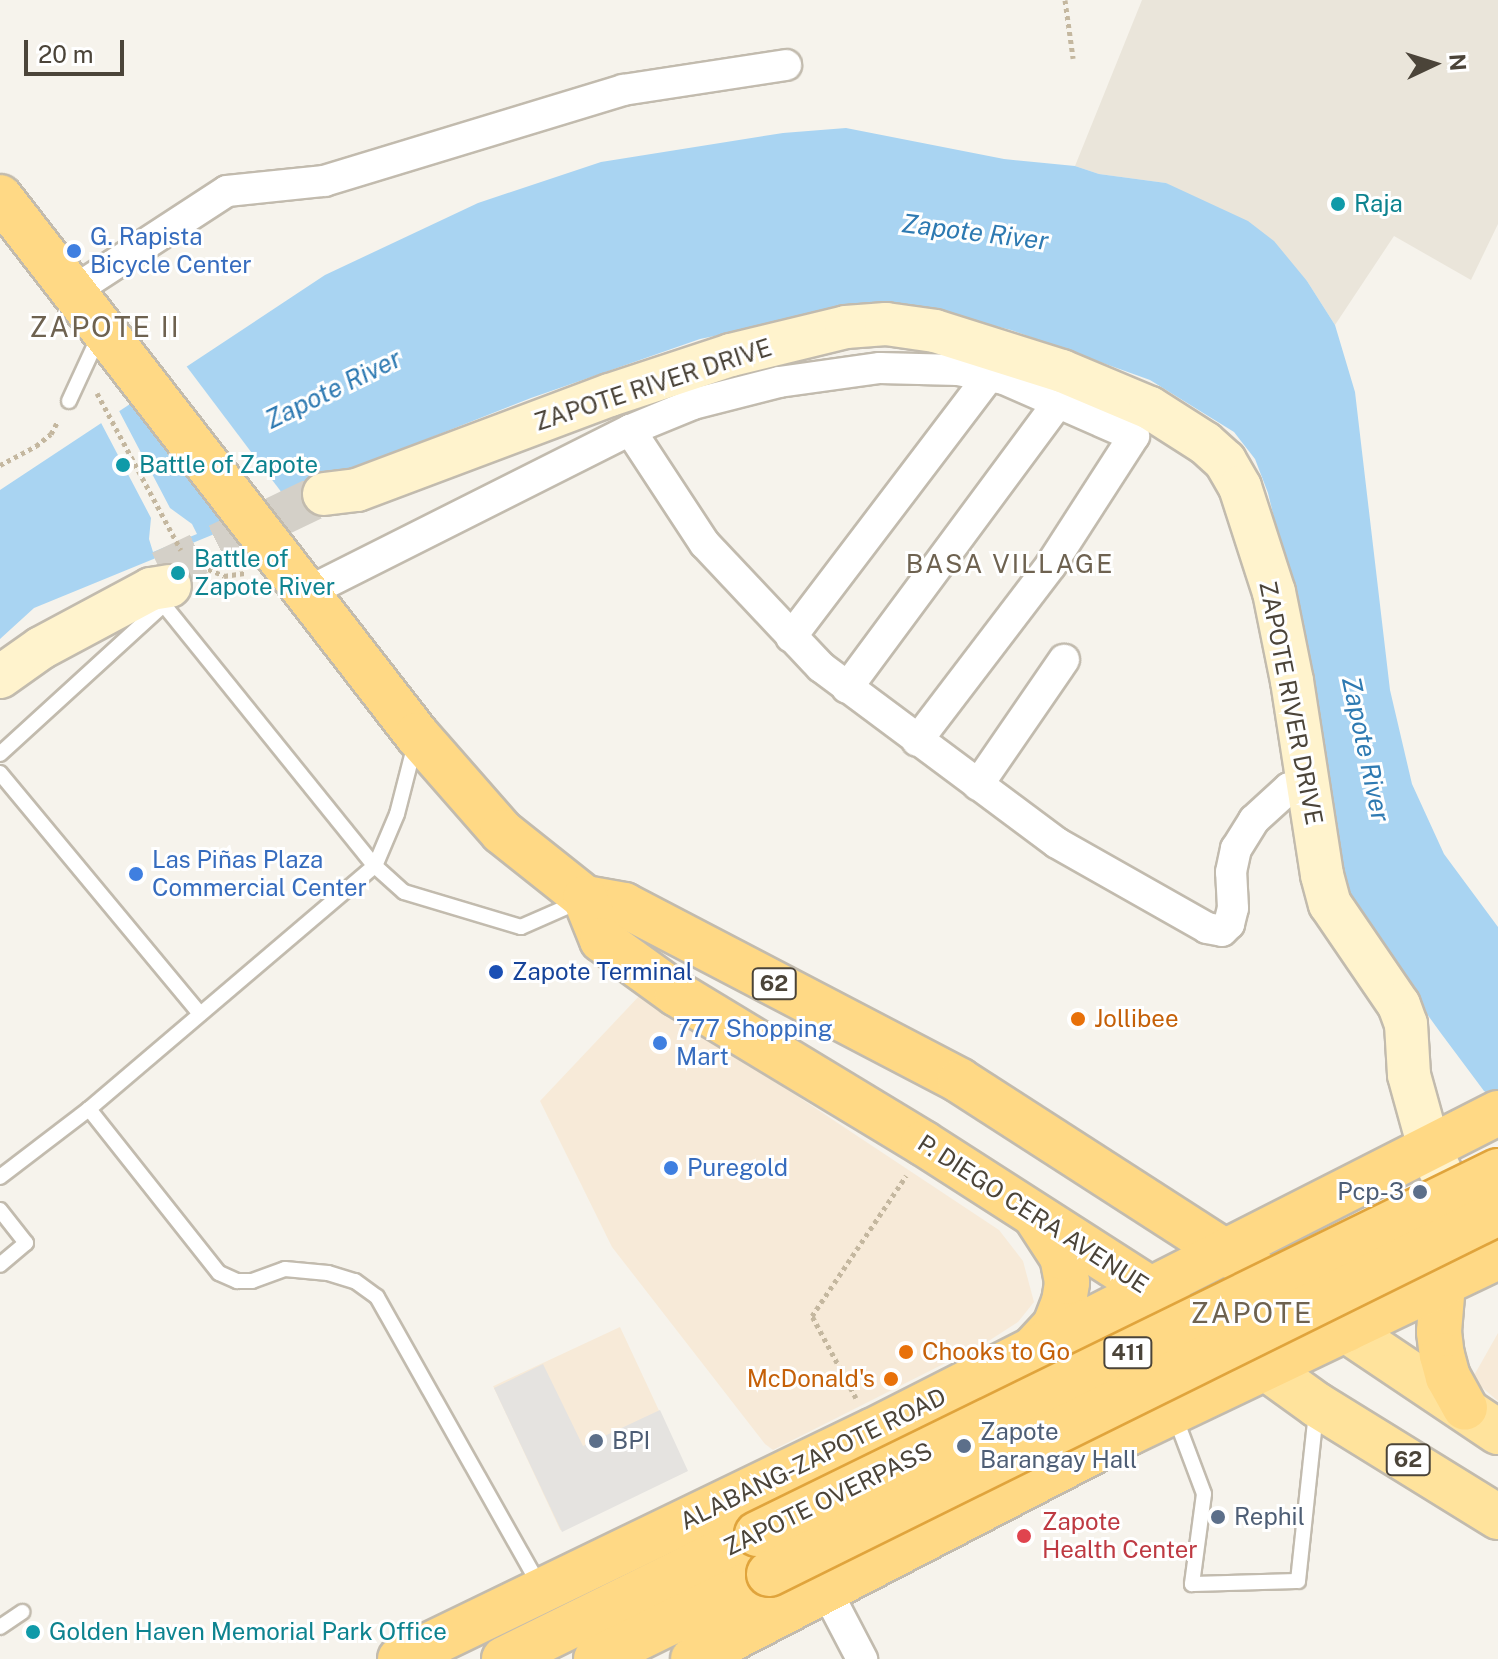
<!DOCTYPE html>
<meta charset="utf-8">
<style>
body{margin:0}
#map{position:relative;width:1498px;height:1659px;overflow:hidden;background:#f6f3ec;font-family:"Public Sans",sans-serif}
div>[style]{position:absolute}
.residential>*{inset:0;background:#eae5da}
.commercial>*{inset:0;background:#f7ead8;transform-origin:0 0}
.parking>*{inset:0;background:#e5e3e0}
.water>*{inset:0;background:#a9d4f2}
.pier>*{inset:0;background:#f6f3ec;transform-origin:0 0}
.secondary-tunnel>*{height:42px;margin-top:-21px;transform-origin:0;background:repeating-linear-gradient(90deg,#d4d0c8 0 42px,transparent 0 63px)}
.path>*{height:5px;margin-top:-2.5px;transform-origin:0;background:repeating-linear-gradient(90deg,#c4b79f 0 4px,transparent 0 8px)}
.roads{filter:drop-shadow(2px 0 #c2bbae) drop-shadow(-2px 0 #c2bbae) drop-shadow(0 2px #c2bbae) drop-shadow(0 -2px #c2bbae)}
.service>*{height:14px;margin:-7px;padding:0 7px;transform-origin:7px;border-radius:7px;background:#fff}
.minor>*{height:30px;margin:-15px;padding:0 15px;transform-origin:15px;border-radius:15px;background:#fff}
.secondary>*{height:42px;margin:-21px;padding:0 21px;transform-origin:21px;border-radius:21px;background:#fff3cd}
.primary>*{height:44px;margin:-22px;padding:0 22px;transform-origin:22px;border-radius:22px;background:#ffe39c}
.trunk>*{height:44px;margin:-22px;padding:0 22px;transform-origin:22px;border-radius:22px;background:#ffd985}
.bridges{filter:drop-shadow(2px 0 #e0a43c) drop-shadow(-2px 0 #e0a43c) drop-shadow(0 2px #e0a43c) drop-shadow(0 -2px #e0a43c)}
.trunk-bridge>*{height:44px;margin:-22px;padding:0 22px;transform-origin:22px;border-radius:22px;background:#ffd985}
.dots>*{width:22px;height:22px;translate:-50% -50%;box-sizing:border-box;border:4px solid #fff;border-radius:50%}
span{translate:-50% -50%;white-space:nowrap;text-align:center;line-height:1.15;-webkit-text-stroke:6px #fff;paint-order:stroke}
.shield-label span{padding:2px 6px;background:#fff;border:2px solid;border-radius:6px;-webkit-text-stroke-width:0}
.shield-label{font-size:22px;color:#4b4439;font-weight:700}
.culture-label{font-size:24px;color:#0d838f}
.left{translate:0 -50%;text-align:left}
.shop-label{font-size:24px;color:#366cbe}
.street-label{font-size:24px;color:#4b4439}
.transit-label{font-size:24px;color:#164399}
.food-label{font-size:24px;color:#c56008}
.right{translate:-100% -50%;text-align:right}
.service-label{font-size:24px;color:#4e5e75}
.health-label{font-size:24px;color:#be3a42}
.water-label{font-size:26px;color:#2e7ab2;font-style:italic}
.neighbourhood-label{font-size:26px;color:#6e6250;letter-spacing:2px}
.quarter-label{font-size:28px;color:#6e6250;letter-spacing:2px}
.north{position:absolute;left:1394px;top:24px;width:80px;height:80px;-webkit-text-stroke:6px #fff;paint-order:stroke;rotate:86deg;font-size:22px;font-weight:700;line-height:32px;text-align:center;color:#4b4439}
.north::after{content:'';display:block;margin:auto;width:28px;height:36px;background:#4b4439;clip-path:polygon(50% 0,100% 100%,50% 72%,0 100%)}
.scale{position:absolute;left:24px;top:40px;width:100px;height:36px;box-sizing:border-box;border:4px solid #4b4439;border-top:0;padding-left:10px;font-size:24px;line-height:28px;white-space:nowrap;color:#4b4439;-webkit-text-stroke:6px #fff;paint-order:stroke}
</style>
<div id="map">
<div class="residential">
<i style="clip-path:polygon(1142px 0,1498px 0,1498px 224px,1471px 280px,1394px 236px,1335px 325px,1307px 281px,1166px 183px,1099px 174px,1075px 166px)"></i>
</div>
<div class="commercial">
<i style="clip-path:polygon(642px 993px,999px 1230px,1023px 1261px,1034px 1302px,1018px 1322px,987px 1342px,773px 1450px,765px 1444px,612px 1247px,540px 1101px)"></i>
<i style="left:620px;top:1327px;width:159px;height:140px;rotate:65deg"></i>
<i style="clip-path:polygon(1498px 1333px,1498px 1401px,1472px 1379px)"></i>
</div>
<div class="parking">
<i style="clip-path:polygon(543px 1364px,583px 1446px,660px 1410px,688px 1471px,562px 1532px,494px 1388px)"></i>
</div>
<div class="water">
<i style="clip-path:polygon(846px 128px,1004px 159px,1075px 166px,1099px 174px,1166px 183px,1248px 221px,1274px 241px,1307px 281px,1335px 325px,1355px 392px,1390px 690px,1412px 784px,1444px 854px,1498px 927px,1498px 1101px,1484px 1091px,1440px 1032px,1364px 927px,1343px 890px,1317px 694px,1268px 493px,1255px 459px,1234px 432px,1150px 380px,1011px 330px,908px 304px,869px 304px,700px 339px,531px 398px,318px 482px,212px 535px,34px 608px,0 639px,0 490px,325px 275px,478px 203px,601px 162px,783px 133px)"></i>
</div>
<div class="pier">
<i style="left:184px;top:363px;width:161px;height:62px;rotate:53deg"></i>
<i style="clip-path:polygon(117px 407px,170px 508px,192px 524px,197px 534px,153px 552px,149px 539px,151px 518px,99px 419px)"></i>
</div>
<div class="secondary-tunnel">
<i style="left:161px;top:572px;width:181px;rotate:-25.6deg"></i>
</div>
<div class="path">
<i style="left:1065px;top:0;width:59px;rotate:82.1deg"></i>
<i style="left:97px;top:393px;width:178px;rotate:61.9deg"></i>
<i style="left:0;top:465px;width:41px;rotate:-27.8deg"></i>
<i style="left:36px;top:446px;width:19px;rotate:-39deg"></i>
<i style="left:51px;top:434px;width:15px;rotate:-62deg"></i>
<i style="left:201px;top:566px;width:25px;rotate:23deg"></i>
<i style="left:224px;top:576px;width:21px;rotate:-8deg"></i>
<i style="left:856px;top:1398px;width:93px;rotate:-118.2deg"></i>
<i style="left:812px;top:1316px;width:169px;rotate:-56.1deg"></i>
</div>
<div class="roads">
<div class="service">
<i style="left:69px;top:401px;width:72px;rotate:-65.2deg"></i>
<i style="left:156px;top:595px;width:348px;rotate:51.1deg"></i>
<i style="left:375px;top:866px;width:39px;rotate:42deg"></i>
<i style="left:404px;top:892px;width:122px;rotate:16.7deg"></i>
<i style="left:521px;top:927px;width:62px;rotate:-23.7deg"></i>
<i style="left:0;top:754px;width:221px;rotate:-42.4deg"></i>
<i style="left:0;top:773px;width:313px;rotate:50.3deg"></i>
<i style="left:89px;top:1109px;width:209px;rotate:51.6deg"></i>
<i style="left:219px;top:1273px;width:20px;rotate:24deg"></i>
<i style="left:237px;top:1281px;width:15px"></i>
<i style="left:252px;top:1281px;width:35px;rotate:-20deg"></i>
<i style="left:285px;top:1269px;width:43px;rotate:5.3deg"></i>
<i style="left:328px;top:1273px;width:28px;rotate:17deg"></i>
<i style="left:355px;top:1281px;width:27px;rotate:36deg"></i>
<i style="left:377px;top:1297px;width:332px;rotate:60.6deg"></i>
<i style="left:0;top:1177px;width:112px;rotate:-37.4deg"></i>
<i style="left:89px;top:1109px;width:375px;rotate:-40.4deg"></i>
<i style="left:375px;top:866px;width:56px;rotate:-67.1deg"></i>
<i style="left:397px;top:814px;width:72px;rotate:-75.6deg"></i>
<i style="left:0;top:1210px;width:42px;rotate:51.8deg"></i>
<i style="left:26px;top:1243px;width:34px;rotate:140deg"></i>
<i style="left:1174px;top:1414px;width:85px;rotate:69.4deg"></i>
<i style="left:1204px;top:1494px;width:91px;rotate:97.6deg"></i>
<i style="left:1192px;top:1584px;width:106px;rotate:-1.6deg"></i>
<i style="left:1298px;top:1581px;width:169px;rotate:-83.9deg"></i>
<i style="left:0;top:1627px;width:27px;rotate:-34deg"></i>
</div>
<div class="minor">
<i style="left:75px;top:290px;width:181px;rotate:-33.1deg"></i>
<i style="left:227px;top:191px;width:98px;rotate:-5.9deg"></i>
<i style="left:324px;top:181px;width:313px;rotate:-16.9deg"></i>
<i style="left:623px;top:90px;width:165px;rotate:-8.7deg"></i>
<i style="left:630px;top:430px;width:136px;rotate:56.7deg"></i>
<i style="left:705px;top:544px;width:169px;rotate:46.7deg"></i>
<i style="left:821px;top:667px;width:294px;rotate:36.7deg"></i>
<i style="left:1057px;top:843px;width:172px;rotate:29.5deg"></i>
<i style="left:1207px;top:928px;width:15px;rotate:11deg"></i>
<i style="left:1222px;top:931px;width:10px;rotate:-45deg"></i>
<i style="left:1229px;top:924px;width:16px;rotate:-76deg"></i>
<i style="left:1233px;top:908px;width:36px;rotate:-93deg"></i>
<i style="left:1231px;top:872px;width:24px;rotate:-78deg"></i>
<i style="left:1236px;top:849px;width:34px;rotate:-58deg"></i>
<i style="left:1254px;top:820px;width:47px;rotate:-42.4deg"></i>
<i style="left:1289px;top:788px;width:21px;rotate:-14deg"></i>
<i style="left:306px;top:593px;width:363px;rotate:-26.7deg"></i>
<i style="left:630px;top:430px;width:68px;rotate:-22.4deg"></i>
<i style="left:693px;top:404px;width:89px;rotate:-14.3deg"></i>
<i style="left:779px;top:382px;width:102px;rotate:-7.9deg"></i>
<i style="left:880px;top:368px;width:78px;rotate:1.5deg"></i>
<i style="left:958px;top:370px;width:47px;rotate:11.1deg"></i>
<i style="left:1004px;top:379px;width:142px;rotate:23.7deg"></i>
<i style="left:1134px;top:436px;width:153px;rotate:122.8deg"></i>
<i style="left:1051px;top:565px;width:221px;rotate:127.3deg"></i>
<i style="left:791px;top:637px;width:328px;rotate:-52.8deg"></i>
<i style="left:847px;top:688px;width:355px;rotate:-53.5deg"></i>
<i style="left:978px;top:785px;width:152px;rotate:-55.5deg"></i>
<i style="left:827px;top:1592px;width:76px;rotate:62.4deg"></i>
</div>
<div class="secondary">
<i style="left:324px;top:494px;width:33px;rotate:-7deg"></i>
<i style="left:357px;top:490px;width:270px;rotate:-20.6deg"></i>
<i style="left:610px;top:395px;width:127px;rotate:-18.3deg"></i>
<i style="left:731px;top:355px;width:118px;rotate:-13.7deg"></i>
<i style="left:846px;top:327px;width:40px;rotate:-4.3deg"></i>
<i style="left:886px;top:324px;width:49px;rotate:8.1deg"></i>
<i style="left:935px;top:331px;width:133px;rotate:17.5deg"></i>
<i style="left:1062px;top:371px;width:95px;rotate:22.8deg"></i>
<i style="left:1150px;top:408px;width:65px;rotate:32.5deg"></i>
<i style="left:1205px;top:443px;width:27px;rotate:42deg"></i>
<i style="left:1225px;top:461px;width:30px;rotate:60deg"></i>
<i style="left:1240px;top:487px;width:110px;rotate:72.1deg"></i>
<i style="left:1274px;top:592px;width:91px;rotate:78.6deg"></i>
<i style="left:1292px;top:681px;width:196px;rotate:81.2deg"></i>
<i style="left:1322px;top:875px;width:30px;rotate:75deg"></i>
<i style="left:1330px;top:904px;width:122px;rotate:55.7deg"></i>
<i style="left:1399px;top:1005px;width:20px;rotate:70deg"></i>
<i style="left:1406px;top:1024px;width:51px;rotate:86.6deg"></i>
<i style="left:1409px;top:1075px;width:75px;rotate:74.5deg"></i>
<i style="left:1429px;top:1147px;width:86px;rotate:64.6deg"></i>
<i style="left:0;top:677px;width:50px;rotate:-35.3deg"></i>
<i style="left:41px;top:648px;width:125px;rotate:-28.2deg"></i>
<i style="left:151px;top:589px;width:19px;rotate:-9deg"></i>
</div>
<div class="primary">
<i style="left:1346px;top:1330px;width:183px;rotate:33.9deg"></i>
<i style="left:1267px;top:1369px;width:62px;rotate:35.8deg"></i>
<i style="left:1317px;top:1405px;width:213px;rotate:31.7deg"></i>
</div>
<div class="trunk">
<i style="left:0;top:197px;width:681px;rotate:52.22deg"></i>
<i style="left:417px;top:735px;width:129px;rotate:48.8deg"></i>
<i style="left:502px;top:832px;width:106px;rotate:38.5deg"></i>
<i style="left:585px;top:898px;width:40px;rotate:10deg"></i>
<i style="left:624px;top:905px;width:379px;rotate:27.6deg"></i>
<i style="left:960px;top:1081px;width:459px;rotate:32.8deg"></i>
<i style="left:585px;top:898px;width:45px;rotate:68deg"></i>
<i style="left:602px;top:940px;width:92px;rotate:35.8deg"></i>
<i style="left:677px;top:994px;width:288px;rotate:31.2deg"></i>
<i style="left:923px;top:1143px;width:292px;rotate:32.7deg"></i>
<i style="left:1443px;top:1284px;width:48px;rotate:94.8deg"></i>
<i style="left:1439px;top:1332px;width:23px;rotate:83deg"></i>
<i style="left:1442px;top:1355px;width:23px;rotate:75deg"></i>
<i style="left:1448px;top:1377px;width:35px;rotate:61deg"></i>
<i style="left:1033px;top:1349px;width:33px;rotate:-47deg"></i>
<i style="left:1055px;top:1325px;width:25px;rotate:-69deg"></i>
<i style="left:1064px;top:1302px;width:20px;rotate:-81deg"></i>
<i style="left:1067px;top:1282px;width:25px;rotate:-101deg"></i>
<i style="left:1062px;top:1257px;width:48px;rotate:-123deg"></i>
<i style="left:400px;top:1659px;width:526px;rotate:-25.79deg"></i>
<i style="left:874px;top:1430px;width:700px;rotate:-26.93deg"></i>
<i style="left:504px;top:1659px;width:282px;rotate:-26.3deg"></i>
<i style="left:596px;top:1659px;width:193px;rotate:-26.2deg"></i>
<i style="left:693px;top:1659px;width:491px;rotate:-27.4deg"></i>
<i style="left:1129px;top:1433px;width:409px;rotate:-25.5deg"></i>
</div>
</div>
<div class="bridges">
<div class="trunk-bridge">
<i style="left:757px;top:1534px;width:825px;rotate:-26.1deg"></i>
<i style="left:769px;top:1574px;width:813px;rotate:-26.34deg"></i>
</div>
</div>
<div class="dots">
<i style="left:1338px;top:204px;background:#0f9aa8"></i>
<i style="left:74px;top:251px;background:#3f7fe0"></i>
<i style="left:123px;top:465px;background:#0f9aa8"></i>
<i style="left:178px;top:573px;background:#0f9aa8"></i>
<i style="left:136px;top:874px;background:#3f7fe0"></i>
<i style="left:496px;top:972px;background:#1a4fb4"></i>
<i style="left:1078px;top:1019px;background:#e8710a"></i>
<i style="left:660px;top:1043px;background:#3f7fe0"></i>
<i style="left:671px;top:1168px;background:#3f7fe0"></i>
<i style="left:1420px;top:1192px;background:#5c6f8a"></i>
<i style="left:906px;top:1352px;background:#e8710a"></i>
<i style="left:891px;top:1379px;background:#e8710a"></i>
<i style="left:596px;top:1441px;background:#5c6f8a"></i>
<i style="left:964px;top:1446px;background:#5c6f8a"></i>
<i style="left:1218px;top:1517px;background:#5c6f8a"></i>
<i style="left:1024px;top:1536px;background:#e0444e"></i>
<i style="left:33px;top:1632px;background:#0f9aa8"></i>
</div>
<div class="shield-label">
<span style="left:774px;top:984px">62</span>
<span style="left:1128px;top:1353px">411</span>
<span style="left:1408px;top:1460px">62</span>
</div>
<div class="culture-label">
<span class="left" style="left:1354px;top:204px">Raja</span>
<span class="left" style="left:139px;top:465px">Battle of Zapote</span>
<span class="left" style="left:194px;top:573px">Battle of<br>Zapote River</span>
<span class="left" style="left:49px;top:1632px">Golden Haven Memorial Park Office</span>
</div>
<div class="shop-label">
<span class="left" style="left:90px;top:251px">G. Rapista<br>Bicycle Center</span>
<span class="left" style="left:152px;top:874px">Las Piñas Plaza<br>Commercial Center</span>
<span class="left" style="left:676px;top:1043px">777 Shopping<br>Mart</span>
<span class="left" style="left:687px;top:1168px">Puregold</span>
</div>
<div class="street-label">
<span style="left:653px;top:385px;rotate:-18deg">ZAPOTE RIVER DRIVE</span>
<span style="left:1291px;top:703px;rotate:79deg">ZAPOTE RIVER DRIVE</span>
<span style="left:1033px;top:1214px;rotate:33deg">P. DIEGO CERA AVENUE</span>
<span style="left:813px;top:1459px;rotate:-26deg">ALABANG-ZAPOTE ROAD</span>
<span style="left:828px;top:1499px;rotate:-26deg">ZAPOTE OVERPASS</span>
</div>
<div class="transit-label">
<span class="left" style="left:512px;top:972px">Zapote Terminal</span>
</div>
<div class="food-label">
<span class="left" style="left:1094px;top:1019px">Jollibee</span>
<span class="left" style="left:922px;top:1352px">Chooks to Go</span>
<span class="right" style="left:875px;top:1379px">McDonald's</span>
</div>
<div class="service-label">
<span class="right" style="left:1404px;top:1192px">Pcp-3</span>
<span class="left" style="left:980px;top:1446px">Zapote<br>Barangay Hall</span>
<span class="left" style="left:612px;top:1441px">BPI</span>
<span class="left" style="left:1234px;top:1517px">Rephil</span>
</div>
<div class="health-label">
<span class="left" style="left:1042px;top:1536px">Zapote<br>Health Center</span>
</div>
<div class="water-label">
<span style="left:975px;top:232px;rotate:7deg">Zapote River</span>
<span style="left:333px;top:389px;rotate:-26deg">Zapote River</span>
<span style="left:1366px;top:749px;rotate:78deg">Zapote River</span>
</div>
<div class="neighbourhood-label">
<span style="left:1010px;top:564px">BASA VILLAGE</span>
</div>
<div class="quarter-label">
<span style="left:105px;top:327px">ZAPOTE II</span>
<span style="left:1252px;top:1313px">ZAPOTE</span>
</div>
<div class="north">N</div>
<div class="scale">20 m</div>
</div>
